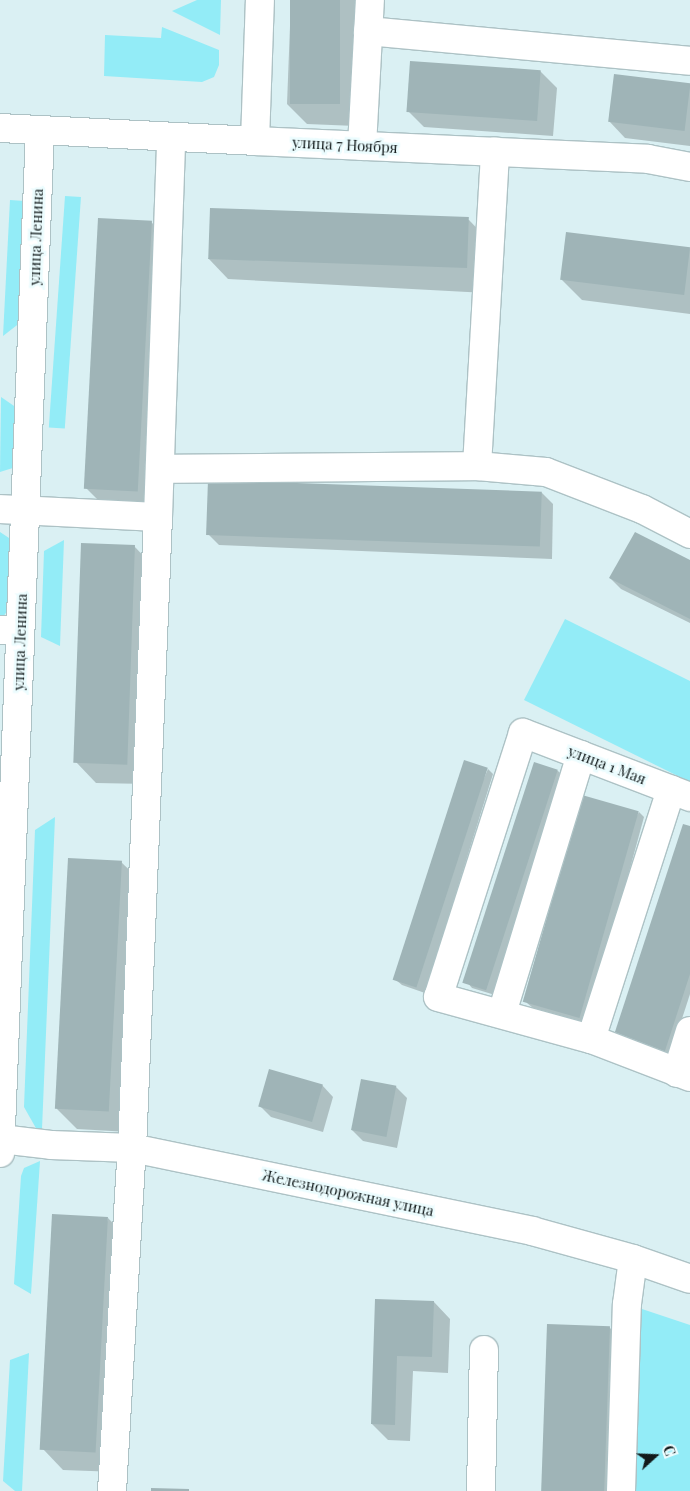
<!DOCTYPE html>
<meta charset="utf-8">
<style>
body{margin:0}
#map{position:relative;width:690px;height:1491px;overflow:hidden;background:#daf0f3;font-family:"Playfair Display",serif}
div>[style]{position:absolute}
.green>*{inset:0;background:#93ecf7;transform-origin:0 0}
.shadow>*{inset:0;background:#0003}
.building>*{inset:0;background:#9fb4b7;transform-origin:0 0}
.roads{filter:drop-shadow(1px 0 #adc2c5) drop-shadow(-1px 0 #adc2c5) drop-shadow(0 1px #adc2c5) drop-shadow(0 -1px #adc2c5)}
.minor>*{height:28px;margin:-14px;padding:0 14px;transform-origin:14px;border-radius:14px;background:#fff}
.major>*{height:28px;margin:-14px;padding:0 14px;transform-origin:14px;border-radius:14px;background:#fff}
span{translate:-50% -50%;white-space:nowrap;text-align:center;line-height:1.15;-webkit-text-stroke:5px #ebfcfe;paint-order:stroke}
.street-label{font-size:15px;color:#121a1b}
.north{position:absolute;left:630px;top:1431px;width:50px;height:50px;-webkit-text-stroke:4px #ebfcfe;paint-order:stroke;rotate:70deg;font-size:14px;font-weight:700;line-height:20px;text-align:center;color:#121a1b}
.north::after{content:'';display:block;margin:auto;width:18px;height:22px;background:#121a1b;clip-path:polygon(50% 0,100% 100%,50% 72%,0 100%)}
</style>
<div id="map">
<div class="green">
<i style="clip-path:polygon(197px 0,221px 0,220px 35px,172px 11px)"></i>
<i style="clip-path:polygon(162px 27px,219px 50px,219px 65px,214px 77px,202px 82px,104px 76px,105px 35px,161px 38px)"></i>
<i style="left:65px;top:196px;width:16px;height:232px;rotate:4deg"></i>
<i style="clip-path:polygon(10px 200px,25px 201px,21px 322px,3px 336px)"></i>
<i style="clip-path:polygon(1px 397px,17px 408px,16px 467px,0 472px)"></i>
<i style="clip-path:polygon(0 532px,9px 538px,12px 549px,8px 610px,3px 617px,0 618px)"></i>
<i style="clip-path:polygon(64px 540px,60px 646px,41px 637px,44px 551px)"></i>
<i style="clip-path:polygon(565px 619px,690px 681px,690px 782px,524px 700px)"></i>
<i style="clip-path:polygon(55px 817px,42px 1129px,37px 1130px,24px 1107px,35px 830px)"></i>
<i style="clip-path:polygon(40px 1161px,31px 1294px,14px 1284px,21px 1176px,24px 1168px)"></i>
<i style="clip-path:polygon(627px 1304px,690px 1325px,690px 1491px,621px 1491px)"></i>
<i style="clip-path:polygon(29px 1353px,22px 1491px,15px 1491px,3px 1481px,10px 1360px)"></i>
</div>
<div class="shadow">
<i style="clip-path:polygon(291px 0,361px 0,356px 126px,307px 124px,287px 104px)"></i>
<i style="clip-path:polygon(540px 71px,557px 88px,553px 136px,424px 127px,408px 111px)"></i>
<i style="clip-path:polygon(690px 85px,690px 146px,625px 138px,609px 121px)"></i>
<i style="clip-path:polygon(469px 220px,489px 241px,486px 293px,228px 279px,208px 258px)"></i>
<i style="clip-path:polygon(151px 222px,172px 242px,159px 511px,107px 509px,86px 488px)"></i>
<i style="clip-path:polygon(690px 249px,690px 314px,582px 300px,562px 280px)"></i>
<i style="clip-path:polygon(542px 493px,553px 504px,552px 559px,219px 545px,208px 534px)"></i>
<i style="clip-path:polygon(134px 546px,154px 567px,148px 784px,96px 783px,76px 762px)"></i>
<i style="clip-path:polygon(690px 562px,690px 623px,621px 589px,610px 578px)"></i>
<i style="clip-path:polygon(535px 764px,558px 771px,563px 776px,495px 995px,472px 988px,467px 982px)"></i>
<i style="clip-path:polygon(488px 769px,493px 774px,425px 993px,402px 985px,396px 980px)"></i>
<i style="clip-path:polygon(639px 812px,644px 817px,588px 1023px,533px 1008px,527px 1003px)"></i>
<i style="clip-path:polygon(690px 828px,690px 994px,668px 1062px,619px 1046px)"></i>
<i style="clip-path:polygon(121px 862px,142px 882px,129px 1132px,77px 1129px,57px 1109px)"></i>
<i style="clip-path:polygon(322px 1085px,333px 1097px,323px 1132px,271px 1117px,260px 1106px)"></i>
<i style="clip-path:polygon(396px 1087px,407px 1098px,397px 1148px,363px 1141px,352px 1130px)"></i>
<i style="clip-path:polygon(108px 1218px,128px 1239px,118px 1472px,63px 1470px,43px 1449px)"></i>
<i style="clip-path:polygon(377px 1300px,434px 1302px,450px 1319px,448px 1373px,413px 1371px,410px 1441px,388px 1440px,372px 1424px)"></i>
<i style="clip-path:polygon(609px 1327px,636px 1354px,631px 1491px,542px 1491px)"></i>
</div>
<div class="building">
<i style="left:290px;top:0;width:50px;height:104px"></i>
<i style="left:410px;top:61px;width:131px;height:51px;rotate:4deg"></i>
<i style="left:614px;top:74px;width:77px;height:48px;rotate:7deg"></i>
<i style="left:210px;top:208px;width:259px;height:51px;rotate:2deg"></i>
<i style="left:98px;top:218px;width:54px;height:271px;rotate:3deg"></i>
<i style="left:566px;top:232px;width:125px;height:48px;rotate:7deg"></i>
<i style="left:208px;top:480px;width:334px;height:55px;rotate:2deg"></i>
<i style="clip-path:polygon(635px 532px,690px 560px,690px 619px,609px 578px)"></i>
<i style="left:81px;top:543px;width:54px;height:220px;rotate:2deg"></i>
<i style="left:464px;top:760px;width:25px;height:231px;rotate:18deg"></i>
<i style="left:534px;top:762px;width:25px;height:232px;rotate:18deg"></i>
<i style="left:582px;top:795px;width:59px;height:215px;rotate:16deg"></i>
<i style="clip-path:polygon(683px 824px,690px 826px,690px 974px,663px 1057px,612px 1041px)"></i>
<i style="left:68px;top:858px;width:54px;height:251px;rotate:3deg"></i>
<i style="left:269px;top:1069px;width:56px;height:39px;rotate:16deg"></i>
<i style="left:361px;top:1079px;width:36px;height:52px;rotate:11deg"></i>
<i style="left:52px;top:1214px;width:56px;height:236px;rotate:3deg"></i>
<i style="clip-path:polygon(375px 1299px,434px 1301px,432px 1357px,397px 1356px,395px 1425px,371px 1424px)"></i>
<i style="left:547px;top:1324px;width:63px;height:167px;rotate:2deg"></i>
<i style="clip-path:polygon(151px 1488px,189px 1489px,189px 1491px,151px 1491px)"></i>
</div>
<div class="roads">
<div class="minor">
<i style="left:368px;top:31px;width:323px;rotate:5.3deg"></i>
<i style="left:255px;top:141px;width:393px;rotate:2.6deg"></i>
<i style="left:648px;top:159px;width:43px;rotate:10.8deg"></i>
<i style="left:362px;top:146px;width:146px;rotate:-86.9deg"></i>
<i style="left:477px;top:466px;width:69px;rotate:5deg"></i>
<i style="left:546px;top:472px;width:103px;rotate:21.1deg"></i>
<i style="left:642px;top:509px;width:54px;rotate:27.5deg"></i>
<i style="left:160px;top:469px;width:317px;rotate:-0.5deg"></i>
<i style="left:477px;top:466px;width:315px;rotate:-86.7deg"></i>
<i style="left:0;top:509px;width:158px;rotate:2.9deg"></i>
<i style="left:0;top:630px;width:20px"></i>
<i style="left:690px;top:797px;width:179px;rotate:-159deg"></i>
<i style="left:523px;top:733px;width:277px;rotate:107.8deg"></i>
<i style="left:438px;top:997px;width:159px;rotate:15.4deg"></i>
<i style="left:591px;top:1039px;width:106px;rotate:21deg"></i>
<i style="left:502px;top:1013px;width:270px;rotate:-73deg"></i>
<i style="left:591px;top:1039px;width:262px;rotate:-72.2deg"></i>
<i style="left:677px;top:1073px;width:44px;rotate:-72.8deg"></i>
<i style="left:1px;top:1139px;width:50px;rotate:6.8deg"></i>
<i style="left:51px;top:1145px;width:81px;rotate:2.1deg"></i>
<i style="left:132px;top:1148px;width:409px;rotate:11.7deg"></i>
<i style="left:532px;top:1231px;width:105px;rotate:15.5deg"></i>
<i style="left:633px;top:1259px;width:60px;rotate:19.3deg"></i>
<i style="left:112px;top:1491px;width:344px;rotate:-86.7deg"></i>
<i style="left:132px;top:1148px;width:632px;rotate:-87.64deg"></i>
<i style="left:158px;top:517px;width:380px;rotate:-88deg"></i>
<i style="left:481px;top:1491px;width:141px;rotate:-88.8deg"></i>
<i style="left:621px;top:1491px;width:187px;rotate:-88.2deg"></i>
<i style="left:627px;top:1304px;width:45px;rotate:-82.4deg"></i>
</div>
<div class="major">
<i style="left:0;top:128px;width:255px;rotate:2.9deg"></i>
<i style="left:255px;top:141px;width:141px;rotate:-88deg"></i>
<i style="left:0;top:1153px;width:1024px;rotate:-87.76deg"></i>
</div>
</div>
<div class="street-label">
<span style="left:345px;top:145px;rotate:3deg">улица 7 Ноября</span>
<span style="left:36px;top:237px;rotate:-88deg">улица Ленина</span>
<span style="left:20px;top:642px;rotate:-88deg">улица Ленина</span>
<span style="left:607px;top:765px;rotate:21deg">улица 1 Мая</span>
<span style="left:348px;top:1193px;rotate:12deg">Железнодорожная улица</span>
</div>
<div class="north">С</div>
</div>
